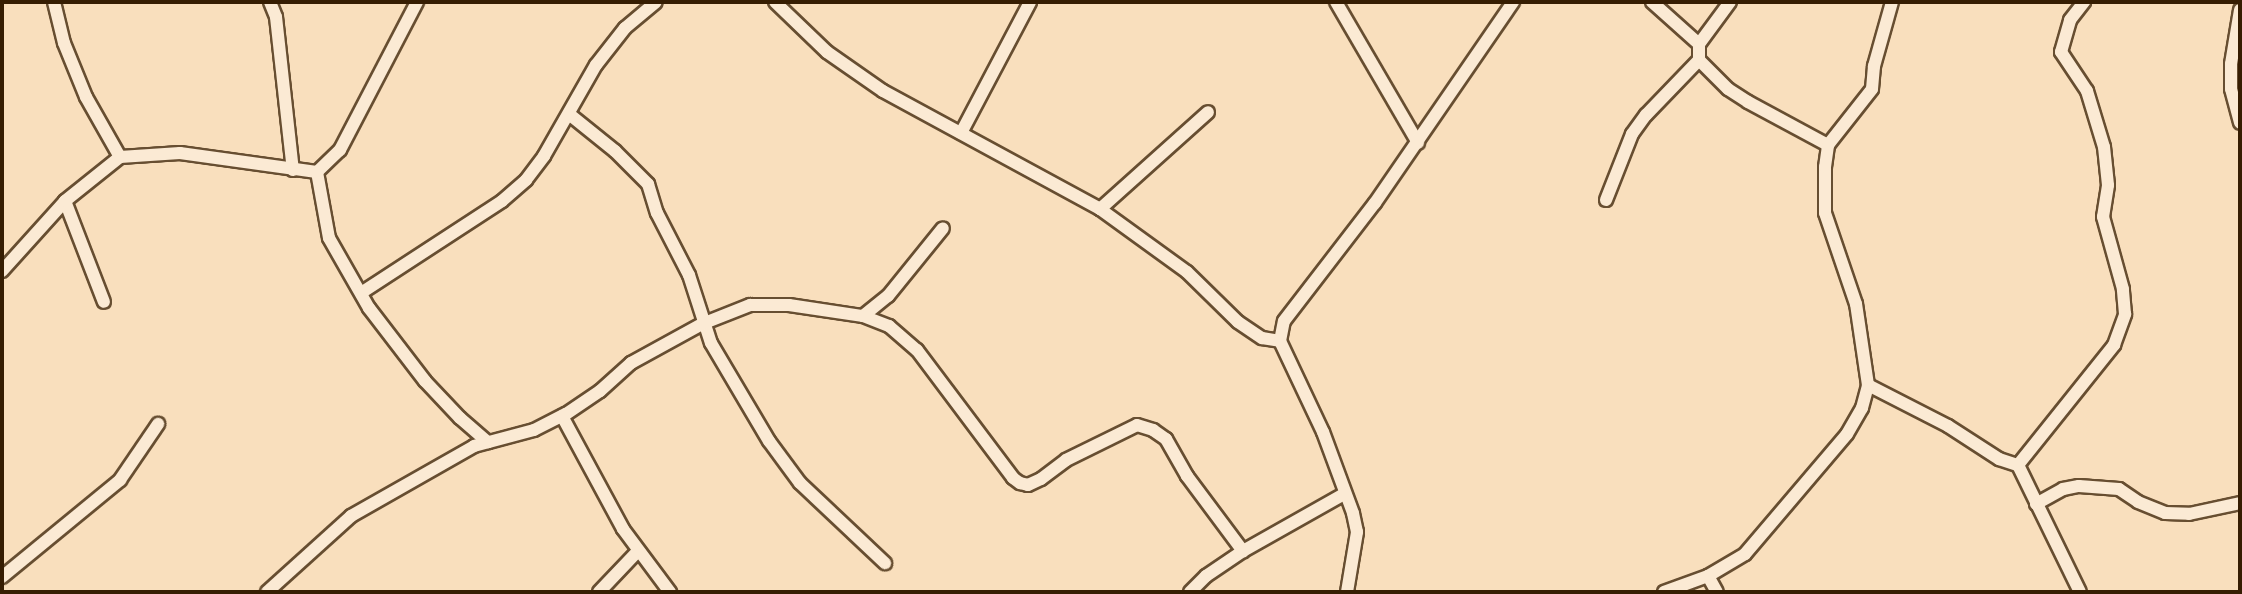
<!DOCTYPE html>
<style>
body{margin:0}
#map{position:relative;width:2242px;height:594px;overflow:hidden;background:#f9dfbd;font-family:Cardo,serif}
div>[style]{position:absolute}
.roads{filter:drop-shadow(2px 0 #674e31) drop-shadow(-2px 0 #674e31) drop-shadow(0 2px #674e31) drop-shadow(0 -2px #674e31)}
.street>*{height:12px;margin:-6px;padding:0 6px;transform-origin:6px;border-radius:6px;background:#fbead4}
span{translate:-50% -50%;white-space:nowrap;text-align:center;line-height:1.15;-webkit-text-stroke:6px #fbead4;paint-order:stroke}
.frame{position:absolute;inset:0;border:4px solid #361d02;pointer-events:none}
</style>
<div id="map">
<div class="roads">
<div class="street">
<i style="left:54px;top:2px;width:42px;rotate:76.3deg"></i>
<i style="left:64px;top:43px;width:58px;rotate:67.8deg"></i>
<i style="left:86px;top:97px;width:69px;rotate:60.5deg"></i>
<i style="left:270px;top:2px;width:16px;rotate:68deg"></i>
<i style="left:276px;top:17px;width:154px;rotate:83.7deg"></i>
<i style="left:775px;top:2px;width:72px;rotate:43.9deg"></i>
<i style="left:827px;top:52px;width:68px;rotate:34.9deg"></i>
<i style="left:883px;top:91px;width:247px;rotate:28.5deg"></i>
<i style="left:1100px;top:209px;width:107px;rotate:35.9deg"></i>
<i style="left:1187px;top:272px;width:71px;rotate:44.4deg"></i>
<i style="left:1238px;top:322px;width:29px;rotate:34deg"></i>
<i style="left:1262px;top:338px;width:18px;rotate:9deg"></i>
<i style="left:1336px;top:2px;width:163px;rotate:59.8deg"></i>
<i style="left:1652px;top:2px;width:63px;rotate:41.8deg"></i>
<i style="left:1730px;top:2px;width:52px;rotate:126.4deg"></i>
<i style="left:1699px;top:44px;width:16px;rotate:90deg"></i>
<i style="left:1699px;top:60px;width:41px;rotate:45deg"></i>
<i style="left:1728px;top:89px;width:24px;rotate:33deg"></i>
<i style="left:1748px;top:102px;width:91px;rotate:28.3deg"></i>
<i style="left:2240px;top:10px;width:55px;rotate:99.5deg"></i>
<i style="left:2231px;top:64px;width:25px;rotate:90deg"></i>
<i style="left:2231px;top:89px;width:35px;rotate:75deg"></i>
<i style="left:569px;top:114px;width:59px;rotate:38.8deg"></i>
<i style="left:615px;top:151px;width:47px;rotate:45deg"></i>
<i style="left:648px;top:184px;width:30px;rotate:73deg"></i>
<i style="left:657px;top:213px;width:70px;rotate:62.7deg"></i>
<i style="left:689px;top:275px;width:71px;rotate:72.1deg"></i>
<i style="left:711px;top:343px;width:114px;rotate:59.4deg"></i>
<i style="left:769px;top:441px;width:52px;rotate:53.6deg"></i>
<i style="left:800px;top:483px;width:117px;rotate:43.3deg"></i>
<i style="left:961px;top:133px;width:148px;rotate:-62.2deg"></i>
<i style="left:317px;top:172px;width:67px;rotate:79.7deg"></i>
<i style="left:329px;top:238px;width:81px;rotate:60.3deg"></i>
<i style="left:369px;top:308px;width:92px;rotate:52.5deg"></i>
<i style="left:425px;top:381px;width:51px;rotate:46.6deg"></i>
<i style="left:460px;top:418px;width:37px;rotate:41deg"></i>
<i style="left:1606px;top:200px;width:71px;rotate:-68.5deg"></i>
<i style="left:1632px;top:134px;width:24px;rotate:-54deg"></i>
<i style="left:1646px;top:115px;width:76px;rotate:-46.1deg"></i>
<i style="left:65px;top:201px;width:108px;rotate:68.9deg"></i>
<i style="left:1100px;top:209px;width:145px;rotate:-41.9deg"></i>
<i style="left:2px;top:271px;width:94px;rotate:-48deg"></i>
<i style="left:65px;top:201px;width:70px;rotate:-38.7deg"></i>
<i style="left:120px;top:157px;width:60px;rotate:-3.8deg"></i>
<i style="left:180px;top:153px;width:138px;rotate:7.9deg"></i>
<i style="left:317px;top:172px;width:32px;rotate:-44deg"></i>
<i style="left:340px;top:150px;width:167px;rotate:-62.5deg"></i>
<i style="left:361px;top:293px;width:168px;rotate:-33.1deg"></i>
<i style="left:502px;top:201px;width:32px;rotate:-41deg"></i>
<i style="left:526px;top:180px;width:30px;rotate:-53deg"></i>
<i style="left:544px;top:156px;width:105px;rotate:-60.3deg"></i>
<i style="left:596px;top:65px;width:47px;rotate:-51.9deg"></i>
<i style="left:625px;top:28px;width:40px;rotate:-40deg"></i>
<i style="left:863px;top:316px;width:32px;rotate:-39deg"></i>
<i style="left:888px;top:296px;width:87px;rotate:-51deg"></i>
<i style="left:1868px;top:385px;width:90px;rotate:27.1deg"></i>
<i style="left:1948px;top:426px;width:61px;rotate:32.9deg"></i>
<i style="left:1999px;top:459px;width:20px;rotate:18deg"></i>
<i style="left:562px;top:416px;width:128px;rotate:61.6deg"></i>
<i style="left:623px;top:529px;width:79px;rotate:53.3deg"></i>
<i style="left:2018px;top:465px;width:154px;rotate:-51.3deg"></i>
<i style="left:2114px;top:345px;width:33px;rotate:-70deg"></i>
<i style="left:2125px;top:314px;width:25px;rotate:-95deg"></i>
<i style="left:2123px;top:289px;width:75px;rotate:-105.5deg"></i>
<i style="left:2103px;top:217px;width:32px;rotate:-81deg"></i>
<i style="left:2108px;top:185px;width:38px;rotate:-96deg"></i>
<i style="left:2104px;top:147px;width:59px;rotate:-106.9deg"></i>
<i style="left:2087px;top:91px;width:47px;rotate:-123.7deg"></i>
<i style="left:2061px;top:52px;width:33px;rotate:-74deg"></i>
<i style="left:2070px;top:20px;width:23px;rotate:-52deg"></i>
<i style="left:2018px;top:465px;width:141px;rotate:64deg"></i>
<i style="left:2036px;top:504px;width:31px;rotate:-29deg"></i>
<i style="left:2063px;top:489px;width:16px;rotate:-11deg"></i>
<i style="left:2079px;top:486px;width:40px;rotate:4.3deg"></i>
<i style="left:2119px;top:489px;width:23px;rotate:34deg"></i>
<i style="left:2138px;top:502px;width:29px;rotate:22deg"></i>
<i style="left:2165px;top:513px;width:24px;rotate:2deg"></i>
<i style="left:2189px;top:514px;width:52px;rotate:-12.2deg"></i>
<i style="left:1708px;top:576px;width:18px;rotate:61deg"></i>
<i style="left:2px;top:577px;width:153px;rotate:-39.4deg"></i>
<i style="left:120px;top:480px;width:68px;rotate:-55.8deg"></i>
<i style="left:267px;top:592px;width:113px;rotate:-42.1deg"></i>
<i style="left:351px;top:516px;width:142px;rotate:-29.6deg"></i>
<i style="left:474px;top:446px;width:62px;rotate:-14.9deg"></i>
<i style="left:534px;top:430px;width:36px;rotate:-27deg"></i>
<i style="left:566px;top:414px;width:41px;rotate:-34.1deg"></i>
<i style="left:600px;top:391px;width:42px;rotate:-42.1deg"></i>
<i style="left:631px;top:363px;width:81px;rotate:-28.8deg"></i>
<i style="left:702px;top:324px;width:52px;rotate:-21.6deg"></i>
<i style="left:750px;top:305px;width:39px"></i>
<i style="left:789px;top:305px;width:75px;rotate:8.5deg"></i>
<i style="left:863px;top:316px;width:28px;rotate:21deg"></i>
<i style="left:889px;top:326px;width:37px;rotate:41deg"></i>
<i style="left:917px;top:350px;width:160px;rotate:53.1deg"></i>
<i style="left:1013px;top:478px;width:9px;rotate:36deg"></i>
<i style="left:1020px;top:483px;width:8px;rotate:14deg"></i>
<i style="left:1028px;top:485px;width:14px;rotate:-25deg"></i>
<i style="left:1041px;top:479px;width:31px;rotate:-37deg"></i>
<i style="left:1066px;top:460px;width:79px;rotate:-26.2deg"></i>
<i style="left:1137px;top:425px;width:17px;rotate:17deg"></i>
<i style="left:1153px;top:430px;width:16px;rotate:35deg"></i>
<i style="left:1166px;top:439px;width:43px;rotate:60.4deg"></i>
<i style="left:1187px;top:476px;width:94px;rotate:53.3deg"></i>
<i style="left:599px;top:592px;width:57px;rotate:-46.4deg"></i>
<i style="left:1190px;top:592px;width:23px;rotate:-45deg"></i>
<i style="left:1206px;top:576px;width:45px;rotate:-34deg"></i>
<i style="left:1243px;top:551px;width:116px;rotate:-29.4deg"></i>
<i style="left:1347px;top:592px;width:61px;rotate:-80.5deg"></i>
<i style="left:1357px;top:532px;width:19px;rotate:-102deg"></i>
<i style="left:1353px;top:513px;width:86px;rotate:-110.3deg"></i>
<i style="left:1323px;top:432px;width:101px;rotate:-115.3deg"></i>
<i style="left:1280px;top:341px;width:20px;rotate:-79deg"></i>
<i style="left:1284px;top:321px;width:149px;rotate:-52.4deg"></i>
<i style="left:1375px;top:203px;width:244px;rotate:-55.5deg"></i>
<i style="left:1664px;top:592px;width:47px;rotate:-20deg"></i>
<i style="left:1708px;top:576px;width:43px;rotate:-30.7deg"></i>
<i style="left:1745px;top:554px;width:157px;rotate:-49.6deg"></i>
<i style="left:1847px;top:434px;width:30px;rotate:-60deg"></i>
<i style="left:1862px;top:408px;width:24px;rotate:-75deg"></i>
<i style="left:1868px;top:385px;width:82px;rotate:-98.4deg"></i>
<i style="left:1856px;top:304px;width:96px;rotate:-108.8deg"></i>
<i style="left:1825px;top:213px;width:46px;rotate:-90deg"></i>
<i style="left:1825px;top:167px;width:22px;rotate:-82deg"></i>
<i style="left:1828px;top:145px;width:71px;rotate:-51.8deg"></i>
<i style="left:1872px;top:89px;width:23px;rotate:-85deg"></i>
<i style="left:1874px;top:66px;width:66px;rotate:-74.3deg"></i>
</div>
</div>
<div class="frame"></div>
</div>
